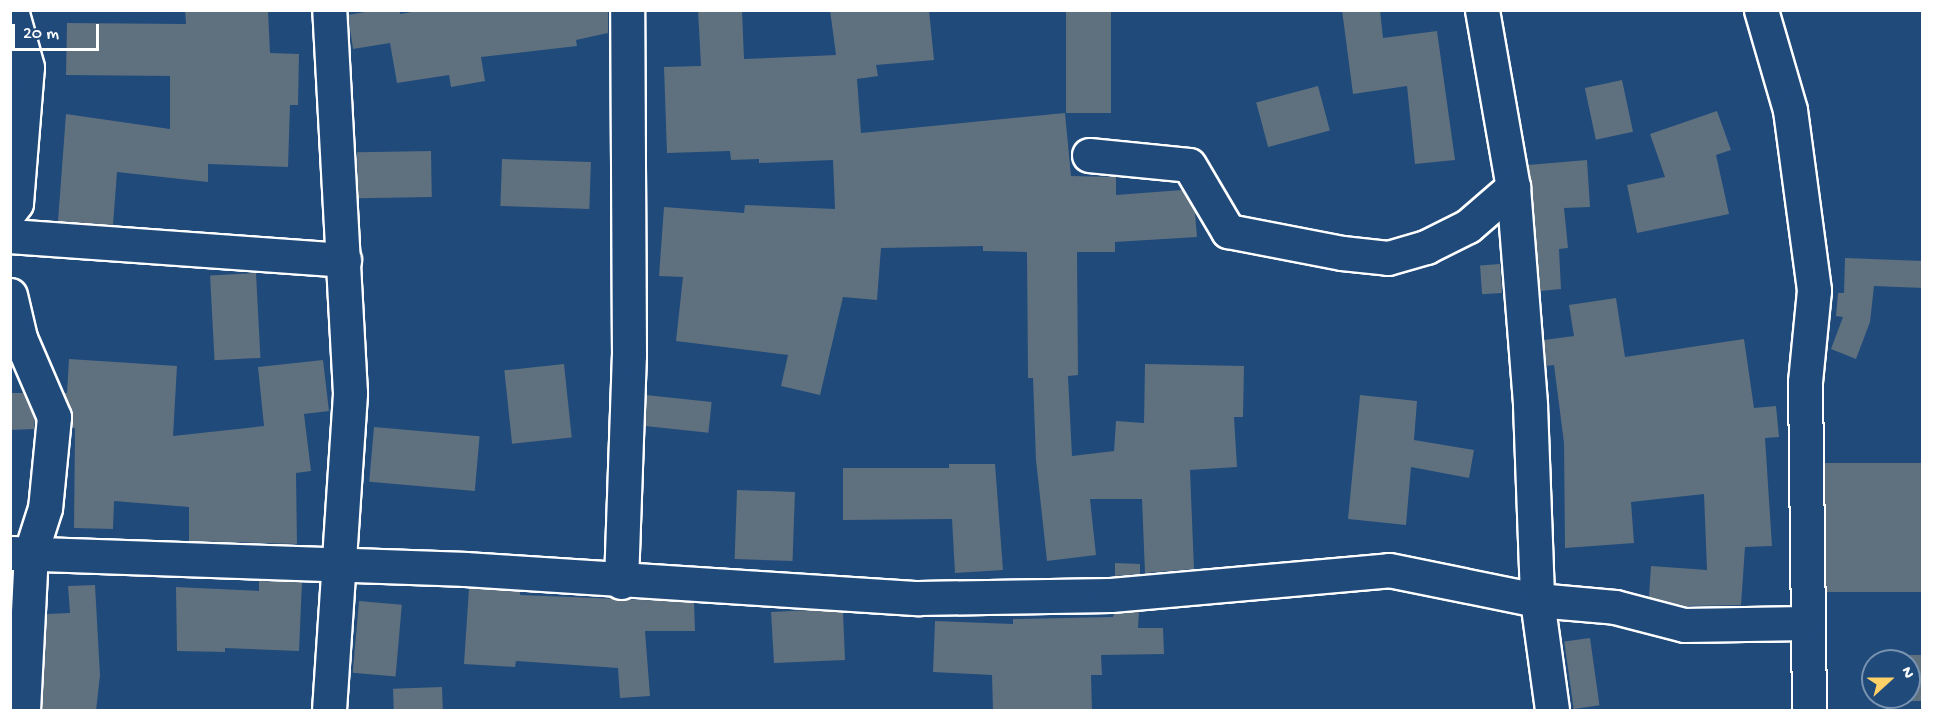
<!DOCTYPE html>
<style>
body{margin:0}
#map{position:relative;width:1933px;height:721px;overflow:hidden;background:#1f4a7a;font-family:"Gochi Hand",sans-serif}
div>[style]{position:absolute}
.building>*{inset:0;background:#5f707f;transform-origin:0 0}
.roads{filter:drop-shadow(2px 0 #fff) drop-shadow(-2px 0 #fff) drop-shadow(0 2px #fff) drop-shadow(0 -2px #fff)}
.minor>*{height:33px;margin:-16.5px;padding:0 16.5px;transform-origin:16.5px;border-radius:16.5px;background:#1f4a7a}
span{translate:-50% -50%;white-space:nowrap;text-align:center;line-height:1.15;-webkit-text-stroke:4.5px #1f4a7a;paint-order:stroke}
.frame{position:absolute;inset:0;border:12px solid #fff;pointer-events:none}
.north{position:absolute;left:1861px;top:649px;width:60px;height:60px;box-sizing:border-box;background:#1f4a7a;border:2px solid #7992af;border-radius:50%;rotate:69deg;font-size:16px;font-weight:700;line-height:24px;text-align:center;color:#fff}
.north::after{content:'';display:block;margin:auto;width:21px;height:27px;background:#ffd166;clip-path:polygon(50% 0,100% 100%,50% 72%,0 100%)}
.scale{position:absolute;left:12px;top:24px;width:87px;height:27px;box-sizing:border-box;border:3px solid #fff;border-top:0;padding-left:8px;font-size:18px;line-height:21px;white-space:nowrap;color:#fff;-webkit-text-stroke:4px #1f4a7a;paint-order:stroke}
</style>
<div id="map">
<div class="building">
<i style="clip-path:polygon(185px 10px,268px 10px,270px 53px,299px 54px,298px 105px,290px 105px,288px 167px,208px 164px,208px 182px,117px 172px,113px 225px,58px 221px,66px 114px,170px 129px,170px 76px,66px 75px,67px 23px,186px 24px)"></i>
<i style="clip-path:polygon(377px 10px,400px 10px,400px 14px,423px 10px,608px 10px,608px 33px,576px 40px,577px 46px,481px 57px,485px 81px,451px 87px,449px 75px,397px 83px,390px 43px,353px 49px,348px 15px)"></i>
<i style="clip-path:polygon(698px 10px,742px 10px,744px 59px,836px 55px,830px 10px,929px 10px,934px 60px,876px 65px,878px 76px,857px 79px,861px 133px,1065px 113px,1071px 176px,1116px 177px,1116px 195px,1182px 190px,1195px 213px,1197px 237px,1115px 242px,1115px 252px,1077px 252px,1078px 375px,1068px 376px,1072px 456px,1114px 451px,1116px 421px,1144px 423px,1145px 364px,1244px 366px,1243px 417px,1234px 417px,1237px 467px,1190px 470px,1194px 569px,1145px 573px,1142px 499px,1090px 499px,1096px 555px,1047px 561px,1036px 460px,1033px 378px,1028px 378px,1027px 252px,983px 251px,983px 246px,881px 248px,877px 300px,843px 297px,820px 395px,781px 386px,788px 355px,676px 341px,683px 277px,659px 276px,664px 207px,744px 213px,745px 205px,835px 209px,833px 160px,759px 163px,759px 159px,731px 160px,730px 151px,667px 153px,664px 67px,701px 66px)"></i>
<i style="left:1066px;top:10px;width:45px;height:103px"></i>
<i style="clip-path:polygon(1342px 10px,1380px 10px,1383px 38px,1437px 31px,1455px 160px,1415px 164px,1407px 86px,1353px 94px)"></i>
<i style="left:1622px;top:80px;width:53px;height:38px;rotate:78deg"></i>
<i style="left:1318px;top:86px;width:46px;height:64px;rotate:75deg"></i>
<i style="clip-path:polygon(1717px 111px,1731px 150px,1716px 155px,1729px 214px,1637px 233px,1627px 185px,1665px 177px,1650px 134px)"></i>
<i style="left:431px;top:151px;width:46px;height:74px;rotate:89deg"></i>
<i style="left:502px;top:159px;width:89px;height:47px;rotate:2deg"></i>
<i style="clip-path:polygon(1587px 160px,1590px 207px,1564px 208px,1568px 248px,1559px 249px,1561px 289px,1540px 291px,1528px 165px)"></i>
<i style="clip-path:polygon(1845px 258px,1923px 261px,1923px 288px,1874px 286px,1870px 322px,1856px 359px,1831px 349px,1843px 317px,1836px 316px,1838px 293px,1844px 293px)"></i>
<i style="left:1500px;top:264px;width:29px;height:20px;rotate:86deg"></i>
<i style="left:256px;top:273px;width:85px;height:46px;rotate:87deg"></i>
<i style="clip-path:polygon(1616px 298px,1625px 357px,1744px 339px,1754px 408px,1776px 406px,1779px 437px,1765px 438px,1772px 546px,1745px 547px,1741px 605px,1686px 606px,1649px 597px,1651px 566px,1707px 570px,1704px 494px,1631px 502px,1634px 543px,1565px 548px,1564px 443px,1554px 365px,1546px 366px,1544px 340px,1574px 336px,1569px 305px)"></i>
<i style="clip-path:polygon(69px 359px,177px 366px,173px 436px,264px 426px,258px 367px,323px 360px,329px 411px,304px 414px,311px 471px,296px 473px,297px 544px,189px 541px,189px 507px,114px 501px,113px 529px,74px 528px,75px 428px,72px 428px,71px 410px,64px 393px,67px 393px)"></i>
<i style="left:564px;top:364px;width:74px;height:60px;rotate:84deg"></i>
<i style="clip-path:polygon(10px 393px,23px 393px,35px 420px,34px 429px,10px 430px)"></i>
<i style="left:646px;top:395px;width:66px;height:31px;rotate:6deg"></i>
<i style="clip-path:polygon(1360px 395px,1417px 401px,1414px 440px,1474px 450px,1469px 478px,1411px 467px,1406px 525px,1348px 519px)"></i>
<i style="left:374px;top:427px;width:106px;height:55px;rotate:5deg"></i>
<i style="left:1922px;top:463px;width:129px;height:97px;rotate:90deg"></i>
<i style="clip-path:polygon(949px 464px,995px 464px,1003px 570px,955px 573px,952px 519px,843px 520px,843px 468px,949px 468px)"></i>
<i style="left:737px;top:490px;width:58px;height:69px;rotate:2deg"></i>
<i style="clip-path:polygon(1115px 563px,1140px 564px,1140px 574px,1115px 576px)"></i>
<i style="clip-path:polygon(259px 581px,302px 582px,299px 651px,225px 648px,225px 652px,177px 651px,176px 587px,259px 591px)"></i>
<i style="clip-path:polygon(95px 585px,100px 675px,96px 711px,42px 711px,47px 614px,70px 613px,68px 586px)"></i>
<i style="clip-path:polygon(469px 588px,520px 591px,520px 595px,694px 602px,695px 631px,645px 631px,650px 696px,620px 698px,618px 668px,516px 661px,515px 667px,464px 664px)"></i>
<i style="left:359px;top:601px;width:43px;height:72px;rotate:5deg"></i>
<i style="clip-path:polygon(810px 610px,843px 612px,845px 660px,774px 663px,771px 612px)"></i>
<i style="clip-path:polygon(1139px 611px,1138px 628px,1163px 628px,1164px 654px,1101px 655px,1102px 675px,1091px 675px,1092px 711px,993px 711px,992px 675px,933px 672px,935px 621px,1013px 624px,1013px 619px,1113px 617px,1114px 614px)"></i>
<i style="left:1590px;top:638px;width:68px;height:26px;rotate:82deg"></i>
<i style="clip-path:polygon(1878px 655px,1923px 655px,1923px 701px,1878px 701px,1878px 697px,1909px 697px,1909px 661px,1878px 661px)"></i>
<i style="left:442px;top:687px;width:24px;height:49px;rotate:88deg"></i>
</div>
<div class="roads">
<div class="minor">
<i style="left:1482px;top:10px;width:180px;rotate:80.1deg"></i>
<i style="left:1513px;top:187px;width:219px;rotate:85.5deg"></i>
<i style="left:1530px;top:405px;width:195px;rotate:87.9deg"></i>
<i style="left:1537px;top:600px;width:111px;rotate:82.2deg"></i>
<i style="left:1761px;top:10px;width:104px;rotate:73.8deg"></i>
<i style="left:1790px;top:110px;width:182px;rotate:82.4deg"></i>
<i style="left:1814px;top:290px;width:92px;rotate:95.6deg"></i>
<i style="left:1805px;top:382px;width:328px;rotate:89.3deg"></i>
<i style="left:1089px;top:155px;width:100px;rotate:5.7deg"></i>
<i style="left:1189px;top:165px;width:77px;rotate:59.4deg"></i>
<i style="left:1228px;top:231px;width:116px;rotate:10.9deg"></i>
<i style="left:1342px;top:253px;width:46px;rotate:6.2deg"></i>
<i style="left:1388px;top:258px;width:40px;rotate:-16deg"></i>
<i style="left:1426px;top:247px;width:47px;rotate:-26.6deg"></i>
<i style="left:1468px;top:226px;width:60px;rotate:-40.9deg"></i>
<i style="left:10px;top:211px;width:10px;rotate:-53deg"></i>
<i style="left:16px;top:203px;width:136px;rotate:-85.4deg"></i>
<i style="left:27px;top:67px;width:59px;rotate:-105.7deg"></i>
<i style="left:10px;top:236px;width:335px;rotate:4.1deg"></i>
<i style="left:10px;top:295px;width:44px;rotate:76.9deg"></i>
<i style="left:20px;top:338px;width:86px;rotate:66.7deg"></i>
<i style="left:54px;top:417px;width:91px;rotate:95.6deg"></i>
<i style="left:45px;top:508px;width:46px;rotate:107.7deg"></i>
<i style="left:31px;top:552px;width:158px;rotate:92.9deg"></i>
<i style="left:10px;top:553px;width:455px;rotate:2deg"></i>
<i style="left:465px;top:569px;width:454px;rotate:3.7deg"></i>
<i style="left:918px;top:598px;width:193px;rotate:-0.9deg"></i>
<i style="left:1111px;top:595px;width:279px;rotate:-5.1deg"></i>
<i style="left:1389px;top:570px;width:151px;rotate:11.5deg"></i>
<i style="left:1537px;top:600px;width:78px;rotate:5.1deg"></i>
<i style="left:1615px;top:607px;width:71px;rotate:14.6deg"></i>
<i style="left:1684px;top:625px;width:123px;rotate:-0.9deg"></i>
<i style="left:621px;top:582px;width:227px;rotate:-88deg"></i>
<i style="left:629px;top:355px;width:345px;rotate:-90.3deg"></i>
<i style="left:329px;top:710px;width:318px;rotate:-86.2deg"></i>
<i style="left:350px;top:393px;width:384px;rotate:-93.1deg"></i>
</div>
</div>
<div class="frame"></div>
<div class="north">N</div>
<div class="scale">20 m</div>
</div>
